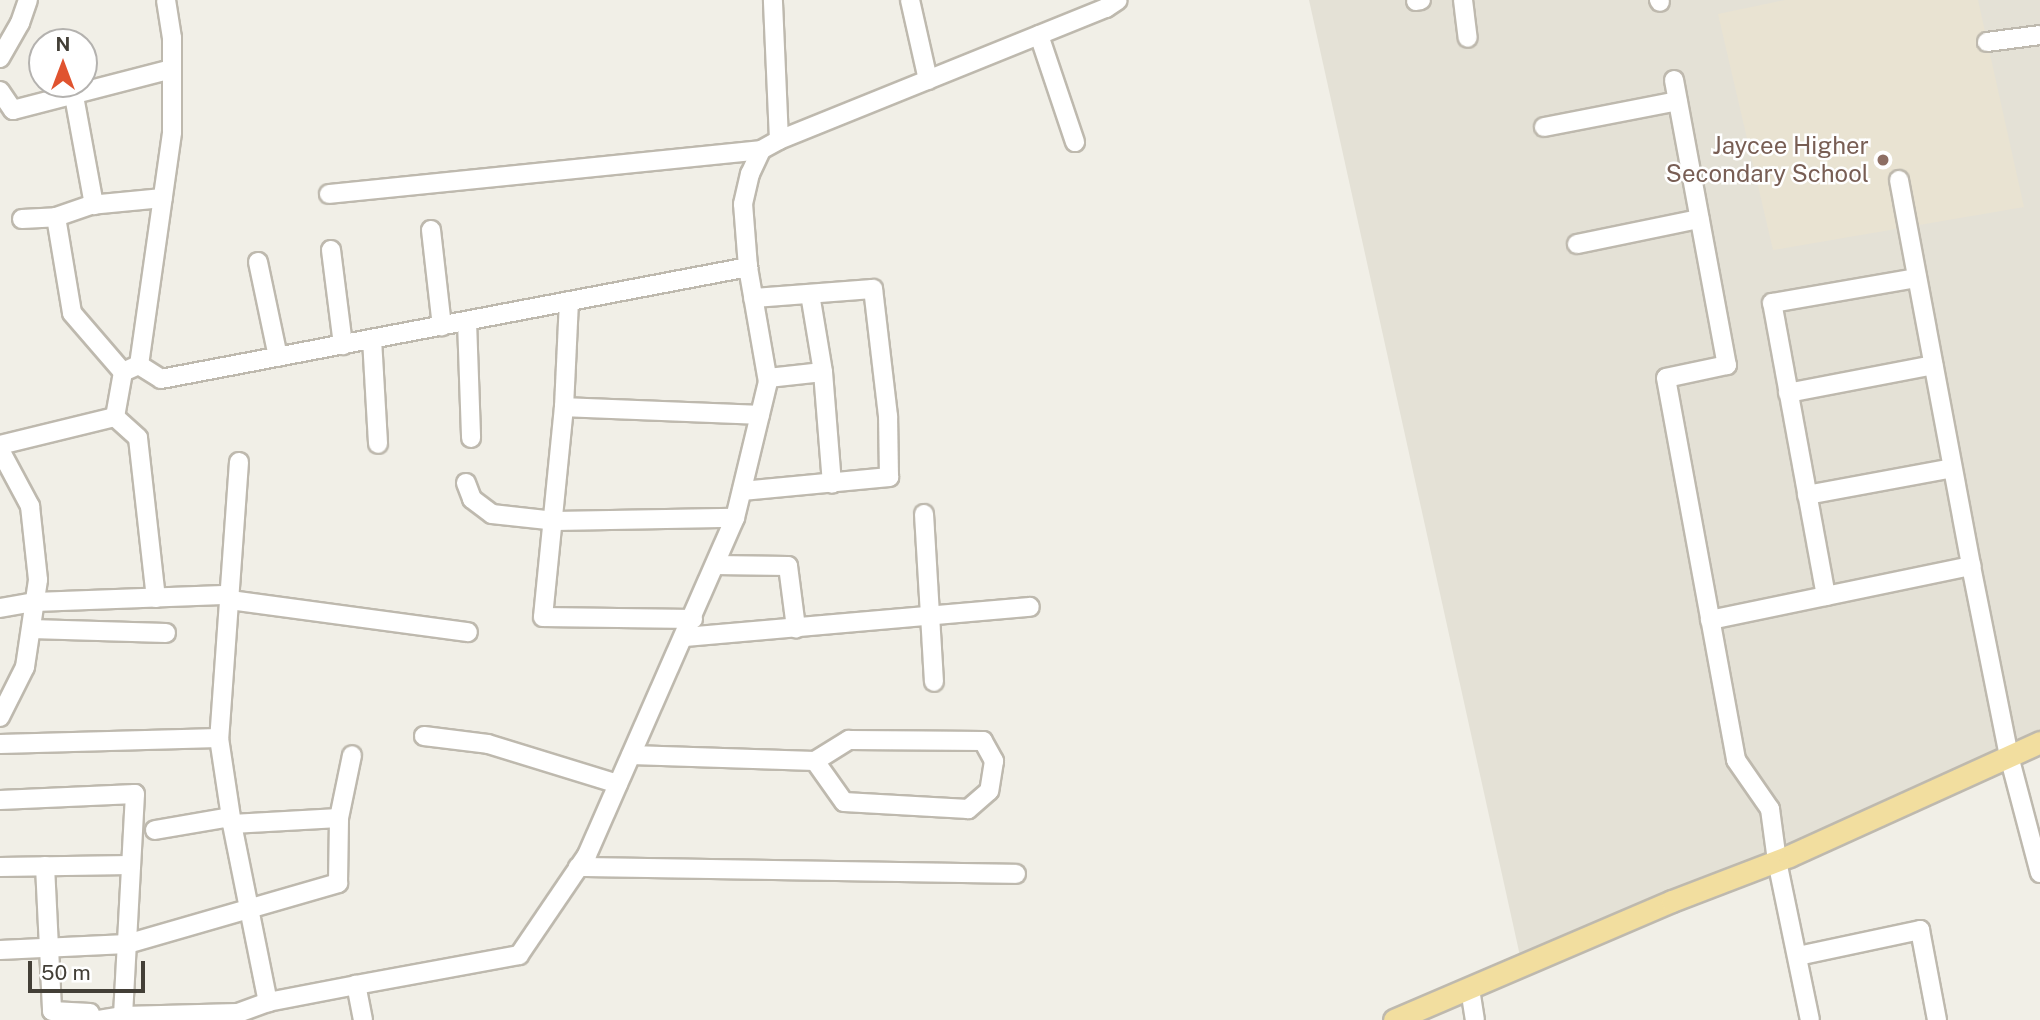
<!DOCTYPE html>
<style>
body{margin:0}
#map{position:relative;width:2040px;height:1020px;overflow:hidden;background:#f1efe7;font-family:"Public Sans",sans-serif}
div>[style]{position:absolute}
.residential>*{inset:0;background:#e4e1d6}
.education>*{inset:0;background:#e9e3d2}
.roads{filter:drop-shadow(2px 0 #beb9ae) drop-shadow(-2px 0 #beb9ae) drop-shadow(0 2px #beb9ae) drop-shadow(0 -2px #beb9ae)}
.minor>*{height:18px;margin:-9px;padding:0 9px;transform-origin:9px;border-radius:9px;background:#fff}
.major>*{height:21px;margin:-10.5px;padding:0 10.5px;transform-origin:10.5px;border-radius:10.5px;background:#f2de9f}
.dots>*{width:19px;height:19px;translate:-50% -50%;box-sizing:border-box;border:4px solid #fff;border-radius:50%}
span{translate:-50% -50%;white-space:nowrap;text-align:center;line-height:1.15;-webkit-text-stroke:5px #fff;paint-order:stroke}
.education-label{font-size:24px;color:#785e54}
.right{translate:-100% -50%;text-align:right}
.north{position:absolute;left:28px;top:28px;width:70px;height:70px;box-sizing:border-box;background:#fff;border:2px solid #b4b2af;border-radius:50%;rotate:0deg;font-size:19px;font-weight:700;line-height:28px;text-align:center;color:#433f37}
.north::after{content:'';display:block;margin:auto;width:24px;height:32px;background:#e0532f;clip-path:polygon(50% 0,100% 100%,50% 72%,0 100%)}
.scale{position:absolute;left:28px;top:961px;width:117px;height:32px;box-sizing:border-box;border:4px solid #433f37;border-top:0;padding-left:9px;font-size:21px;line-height:24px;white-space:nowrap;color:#433f37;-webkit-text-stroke:5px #fff;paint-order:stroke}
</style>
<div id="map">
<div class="residential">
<i style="clip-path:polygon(1309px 0,2040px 0,2040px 739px,1522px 965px)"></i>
</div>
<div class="education">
<i style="clip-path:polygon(1785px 0,1978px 0,2024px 207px,1773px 250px,1718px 14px)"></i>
</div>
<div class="roads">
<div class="minor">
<i style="left:910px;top:0;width:82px;rotate:77.3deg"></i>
<i style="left:1463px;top:0;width:38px;rotate:83deg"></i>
<i style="left:1659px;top:0;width:2px;rotate:63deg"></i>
<i style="left:1416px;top:1px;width:5px;rotate:-11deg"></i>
<i style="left:1039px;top:35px;width:113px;rotate:71.4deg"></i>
<i style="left:1987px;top:42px;width:53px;rotate:-7.5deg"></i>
<i style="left:0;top:58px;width:40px;rotate:-60.3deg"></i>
<i style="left:20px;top:23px;width:24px;rotate:-71deg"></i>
<i style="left:1674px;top:80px;width:290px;rotate:79.5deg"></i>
<i style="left:1727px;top:365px;width:62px;rotate:168deg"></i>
<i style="left:1666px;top:378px;width:388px;rotate:79.6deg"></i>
<i style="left:1736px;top:760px;width:60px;rotate:55.2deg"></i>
<i style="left:1770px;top:809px;width:52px;rotate:82.3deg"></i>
<i style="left:1777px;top:861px;width:162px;rotate:78.3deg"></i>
<i style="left:0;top:91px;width:23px;rotate:56deg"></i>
<i style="left:13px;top:110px;width:164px;rotate:-14.5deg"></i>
<i style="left:74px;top:96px;width:111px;rotate:79.6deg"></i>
<i style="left:1544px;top:127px;width:136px;rotate:-11deg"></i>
<i style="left:779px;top:140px;width:353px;rotate:-22deg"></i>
<i style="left:1106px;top:8px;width:14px;rotate:-34deg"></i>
<i style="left:1899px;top:180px;width:393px;rotate:79.4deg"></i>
<i style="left:329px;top:194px;width:434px;rotate:-5.8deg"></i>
<i style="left:56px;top:217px;width:97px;rotate:80.5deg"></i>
<i style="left:72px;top:313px;width:78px;rotate:49.2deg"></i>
<i style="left:22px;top:219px;width:34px;rotate:-3deg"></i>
<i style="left:56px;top:217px;width:36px;rotate:-19deg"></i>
<i style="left:90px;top:205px;width:73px;rotate:-5.5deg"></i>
<i style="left:431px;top:230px;width:97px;rotate:83.5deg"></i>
<i style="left:1577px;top:244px;width:125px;rotate:-11.6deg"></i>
<i style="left:331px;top:250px;width:96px;rotate:82.8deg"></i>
<i style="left:258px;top:262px;width:97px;rotate:78.1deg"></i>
<i style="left:810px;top:294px;width:79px;rotate:80.5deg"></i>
<i style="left:823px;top:372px;width:112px;rotate:85.4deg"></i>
<i style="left:467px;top:321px;width:117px;rotate:88deg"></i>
<i style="left:372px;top:339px;width:105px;rotate:86.7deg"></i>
<i style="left:139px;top:365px;width:235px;rotate:-81.9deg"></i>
<i style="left:172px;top:132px;width:94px;rotate:-90deg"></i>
<i style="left:172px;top:38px;width:38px;rotate:-99deg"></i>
<i style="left:768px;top:378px;width:55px;rotate:-6.2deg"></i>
<i style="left:1788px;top:393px;width:148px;rotate:-10.9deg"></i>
<i style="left:564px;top:407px;width:106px;rotate:-87.3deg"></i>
<i style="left:115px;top:417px;width:31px;rotate:42deg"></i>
<i style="left:138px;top:438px;width:161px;rotate:83.6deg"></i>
<i style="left:0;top:445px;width:118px;rotate:-13.7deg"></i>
<i style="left:115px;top:417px;width:46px;rotate:-79.9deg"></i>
<i style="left:123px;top:372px;width:17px;rotate:-24deg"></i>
<i style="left:139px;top:365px;width:26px;rotate:32deg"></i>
<i style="left:161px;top:379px;width:598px;rotate:-10.8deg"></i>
<i style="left:0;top:450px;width:64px;rotate:61.8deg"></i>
<i style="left:30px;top:506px;width:74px;rotate:83.8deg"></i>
<i style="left:38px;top:580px;width:88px;rotate:98.5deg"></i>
<i style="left:25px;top:667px;width:56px;rotate:116.6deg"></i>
<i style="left:239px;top:462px;width:277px;rotate:94.1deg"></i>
<i style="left:219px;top:738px;width:87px;rotate:81.4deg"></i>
<i style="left:232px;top:824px;width:182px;rotate:78.6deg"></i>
<i style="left:466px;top:483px;width:17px;rotate:69deg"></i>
<i style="left:472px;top:499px;width:25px;rotate:37deg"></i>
<i style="left:492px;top:514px;width:63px;rotate:6.3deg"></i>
<i style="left:555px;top:521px;width:180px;rotate:-1deg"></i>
<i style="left:742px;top:491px;width:148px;rotate:-5.4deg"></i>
<i style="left:889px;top:477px;width:61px;rotate:-90.9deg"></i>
<i style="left:888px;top:416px;width:128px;rotate:-96.7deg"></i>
<i style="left:873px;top:289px;width:120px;rotate:175.7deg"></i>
<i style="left:1807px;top:495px;width:147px;rotate:-10.5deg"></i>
<i style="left:924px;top:514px;width:168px;rotate:86.6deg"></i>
<i style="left:715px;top:565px;width:73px;rotate:0.8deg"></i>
<i style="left:788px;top:566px;width:63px;rotate:82.6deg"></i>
<i style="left:1826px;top:596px;width:298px;rotate:-100.4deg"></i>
<i style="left:1772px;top:303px;width:147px;rotate:-9.8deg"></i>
<i style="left:230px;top:600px;width:240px;rotate:7.7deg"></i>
<i style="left:0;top:608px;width:36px;rotate:-10deg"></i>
<i style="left:35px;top:602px;width:195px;rotate:-2.1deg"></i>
<i style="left:693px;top:619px;width:150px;rotate:-179.2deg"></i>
<i style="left:543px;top:617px;width:211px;rotate:-84.3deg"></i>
<i style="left:564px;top:407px;width:196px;rotate:2.3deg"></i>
<i style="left:1710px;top:620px;width:267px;rotate:-11.7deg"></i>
<i style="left:1971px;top:566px;width:194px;rotate:78.7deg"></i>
<i style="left:2009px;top:756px;width:121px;rotate:75.2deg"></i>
<i style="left:31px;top:629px;width:135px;rotate:1.7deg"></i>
<i style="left:685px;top:637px;width:346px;rotate:-5deg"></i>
<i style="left:424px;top:736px;width:64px;rotate:7.1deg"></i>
<i style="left:488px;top:744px;width:136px;rotate:17.1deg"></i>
<i style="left:0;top:744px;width:219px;rotate:-1.6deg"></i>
<i style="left:631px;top:755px;width:184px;rotate:1.9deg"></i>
<i style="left:815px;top:761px;width:40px;rotate:-32deg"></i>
<i style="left:849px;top:740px;width:134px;rotate:0.4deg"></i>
<i style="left:983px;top:741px;width:23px;rotate:61deg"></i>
<i style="left:994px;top:761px;width:30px;rotate:99deg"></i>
<i style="left:989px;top:791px;width:28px;rotate:139deg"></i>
<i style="left:968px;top:809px;width:124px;rotate:-176.8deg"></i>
<i style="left:844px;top:802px;width:50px;rotate:-125.3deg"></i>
<i style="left:0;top:800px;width:135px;rotate:-2.5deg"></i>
<i style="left:135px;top:794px;width:222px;rotate:93.1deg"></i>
<i style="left:123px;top:1016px;width:26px;rotate:171deg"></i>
<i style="left:232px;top:824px;width:107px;rotate:-3.2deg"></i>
<i style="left:155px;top:830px;width:76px;rotate:-9.8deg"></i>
<i style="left:45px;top:866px;width:145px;rotate:87.2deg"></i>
<i style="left:52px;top:1011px;width:38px;rotate:3deg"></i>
<i style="left:0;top:867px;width:131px;rotate:-0.9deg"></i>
<i style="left:578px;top:867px;width:438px;rotate:0.9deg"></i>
<i style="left:0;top:950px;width:127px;rotate:-2.7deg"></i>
<i style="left:127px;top:944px;width:220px;rotate:-16.1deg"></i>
<i style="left:338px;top:883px;width:65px;rotate:-89.1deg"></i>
<i style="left:339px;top:818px;width:64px;rotate:-78.3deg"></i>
<i style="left:1798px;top:956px;width:125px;rotate:-12deg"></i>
<i style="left:1920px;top:930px;width:92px;rotate:79.3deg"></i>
<i style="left:1470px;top:989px;width:31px;rotate:81deg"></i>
<i style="left:123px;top:1016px;width:115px;rotate:-1.5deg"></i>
<i style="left:238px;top:1013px;width:32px;rotate:-20deg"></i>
<i style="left:268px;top:1002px;width:90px;rotate:-10.9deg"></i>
<i style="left:363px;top:1020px;width:36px;rotate:-101deg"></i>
<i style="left:356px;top:985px;width:166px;rotate:-10.4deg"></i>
<i style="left:519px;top:955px;width:121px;rotate:-55.8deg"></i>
<i style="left:587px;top:855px;width:368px;rotate:-66.3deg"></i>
<i style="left:735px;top:518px;width:140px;rotate:-76.4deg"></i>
<i style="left:768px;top:382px;width:117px;rotate:-99.9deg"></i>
<i style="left:748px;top:267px;width:63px;rotate:-94.5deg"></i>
<i style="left:743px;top:204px;width:31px;rotate:-77deg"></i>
<i style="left:750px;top:174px;width:26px;rotate:-65deg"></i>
<i style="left:761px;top:150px;width:21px;rotate:-29deg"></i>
<i style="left:779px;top:140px;width:140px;rotate:-92.5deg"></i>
</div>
<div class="major">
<i style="left:1394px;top:1020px;width:302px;rotate:-23.2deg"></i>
<i style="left:1672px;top:901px;width:125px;rotate:-21deg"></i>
<i style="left:1789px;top:856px;width:276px;rotate:-24.4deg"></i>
</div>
</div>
<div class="dots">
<i style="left:1883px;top:160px;background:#8d6e63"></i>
</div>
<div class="education-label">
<span class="right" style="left:1869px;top:160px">Jaycee Higher<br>Secondary School</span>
</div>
<div class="north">N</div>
<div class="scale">50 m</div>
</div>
